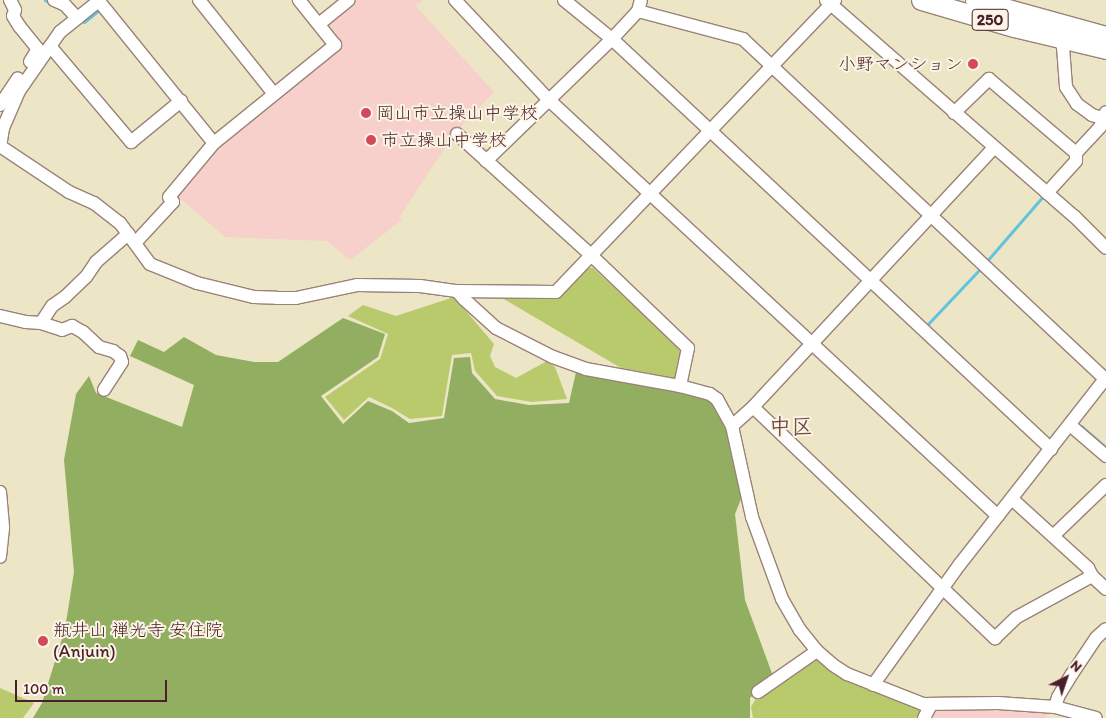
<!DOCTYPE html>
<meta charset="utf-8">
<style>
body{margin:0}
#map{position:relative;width:1106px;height:718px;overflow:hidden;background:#ece5c6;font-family:Itim,"Klee One",sans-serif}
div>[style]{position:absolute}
.built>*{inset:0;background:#f7d0cb}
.green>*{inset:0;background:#b9ca6c}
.forest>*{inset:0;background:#92ae60}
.stream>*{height:3px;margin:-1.5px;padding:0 1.5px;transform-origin:1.5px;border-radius:1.5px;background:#60c4de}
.roads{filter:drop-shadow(1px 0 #9b8278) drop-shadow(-1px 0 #9b8278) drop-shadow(0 1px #9b8278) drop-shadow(0 -1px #9b8278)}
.minor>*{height:12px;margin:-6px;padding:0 6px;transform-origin:6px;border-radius:6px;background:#fff}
.highway>*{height:19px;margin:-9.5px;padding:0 9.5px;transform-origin:9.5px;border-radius:9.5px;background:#fff}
.dots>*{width:14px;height:14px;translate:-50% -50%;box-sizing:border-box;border:2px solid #fcf5e5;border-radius:50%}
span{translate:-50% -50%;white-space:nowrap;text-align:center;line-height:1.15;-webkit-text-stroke:4px #fcf5e5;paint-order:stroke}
.shield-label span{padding:1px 4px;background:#fcf5e5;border:1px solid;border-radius:4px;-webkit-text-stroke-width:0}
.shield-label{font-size:16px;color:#4a1f2b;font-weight:700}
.poi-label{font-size:18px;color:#4a1f2b}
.right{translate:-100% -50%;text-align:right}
.left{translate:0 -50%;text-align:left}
.district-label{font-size:22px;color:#764b43;font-weight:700}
.north{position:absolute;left:1041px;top:653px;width:50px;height:50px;-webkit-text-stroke:4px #fcf5e5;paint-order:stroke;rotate:41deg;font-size:14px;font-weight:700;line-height:20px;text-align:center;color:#4a1f2b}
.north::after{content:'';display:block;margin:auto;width:18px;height:22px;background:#4a1f2b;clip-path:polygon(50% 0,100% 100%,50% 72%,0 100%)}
.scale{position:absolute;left:15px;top:680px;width:152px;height:22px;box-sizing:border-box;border:2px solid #4a1f2b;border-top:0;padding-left:6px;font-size:15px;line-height:18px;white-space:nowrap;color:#4a1f2b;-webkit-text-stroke:4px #fcf5e5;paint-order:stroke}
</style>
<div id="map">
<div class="built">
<i style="clip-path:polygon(353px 0,423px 0,416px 6px,494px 92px,454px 134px,400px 216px,402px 220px,350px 260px,327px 241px,225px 237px,177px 196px,217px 146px,341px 45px,326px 27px,327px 21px)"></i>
<i style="clip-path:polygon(1050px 708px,1046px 718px,929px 718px,934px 709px)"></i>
</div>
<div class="green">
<i style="clip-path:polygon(586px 267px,593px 268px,679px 348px,681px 355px,677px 375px,675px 378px,621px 368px,497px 295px,564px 294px)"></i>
<i style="clip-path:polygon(454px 297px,494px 344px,490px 356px,495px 367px,516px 378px,547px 361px,555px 367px,567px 399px,532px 402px,497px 396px,475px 371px,471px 353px,452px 355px,442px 416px,410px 419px,392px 408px,369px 397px,344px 420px,325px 397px,380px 359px,388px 334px,348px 316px,363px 305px,396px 316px)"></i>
<i style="clip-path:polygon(816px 654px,921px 706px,923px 714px,921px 718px,753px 718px,751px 707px,758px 695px)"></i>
<i style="clip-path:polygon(0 688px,34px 703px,23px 718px,0 718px)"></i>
</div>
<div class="forest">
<i style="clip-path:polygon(343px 318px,385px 334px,378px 357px,321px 396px,343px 424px,368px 401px,392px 411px,409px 423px,444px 418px,454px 358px,470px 357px,472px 373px,495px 399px,529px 405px,569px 403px,576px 372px,669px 389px,706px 398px,713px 403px,726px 426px,737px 471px,741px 499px,735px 514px,745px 600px,773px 676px,750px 698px,750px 718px,33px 718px,42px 703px,65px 629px,74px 572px,64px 460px,76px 394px,89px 376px,96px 393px,182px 427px,194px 385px,130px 356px,138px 340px,164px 352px,184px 337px,216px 355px,254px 362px,278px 362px)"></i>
</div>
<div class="stream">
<i style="left:45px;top:0;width:8px;rotate:23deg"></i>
<i style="left:84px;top:22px;width:19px;rotate:-39deg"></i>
<i style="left:986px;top:262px;width:89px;rotate:-49.1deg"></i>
<i style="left:928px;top:327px;width:2px;rotate:-117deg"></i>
<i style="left:927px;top:325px;width:77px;rotate:-46.6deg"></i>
<i style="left:1081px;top:426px;width:33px;rotate:41deg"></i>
</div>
<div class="roads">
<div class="minor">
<i style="left:10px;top:0;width:11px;rotate:63deg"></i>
<i style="left:15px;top:10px;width:6px;rotate:108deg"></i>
<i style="left:13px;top:16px;width:13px;rotate:58deg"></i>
<i style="left:20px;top:27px;width:28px;rotate:51deg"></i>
<i style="left:38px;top:49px;width:15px;rotate:122deg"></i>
<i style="left:54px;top:0;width:12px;rotate:24deg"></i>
<i style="left:65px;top:5px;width:18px;rotate:47deg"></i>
<i style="left:98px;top:0;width:184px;rotate:51deg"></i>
<i style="left:199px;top:0;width:120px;rotate:51.4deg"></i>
<i style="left:455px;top:0;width:137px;rotate:46.8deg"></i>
<i style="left:549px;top:100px;width:612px;rotate:42.82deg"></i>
<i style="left:564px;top:0;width:62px;rotate:39.1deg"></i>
<i style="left:612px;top:39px;width:601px;rotate:43.04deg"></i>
<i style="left:826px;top:0;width:329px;rotate:41.1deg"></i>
<i style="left:1074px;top:216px;width:45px;rotate:45deg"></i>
<i style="left:638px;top:11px;width:109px;rotate:14.9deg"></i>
<i style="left:743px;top:39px;width:497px;rotate:43.2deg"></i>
<i style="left:319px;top:24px;width:38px;rotate:-39deg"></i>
<i style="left:1059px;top:37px;width:11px;rotate:68deg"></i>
<i style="left:1063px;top:47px;width:40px;rotate:85.7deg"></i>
<i style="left:1066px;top:87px;width:20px;rotate:57deg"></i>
<i style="left:1077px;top:104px;width:19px;rotate:36deg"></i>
<i style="left:1092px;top:115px;width:15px;rotate:16deg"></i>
<i style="left:50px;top:46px;width:126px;rotate:49.8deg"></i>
<i style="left:131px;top:142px;width:65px;rotate:-39.4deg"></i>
<i style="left:0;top:105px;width:32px;rotate:-56deg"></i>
<i style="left:954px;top:113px;width:49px;rotate:-44.2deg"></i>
<i style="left:989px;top:79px;width:114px;rotate:40.4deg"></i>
<i style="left:1076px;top:153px;width:35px;rotate:-47deg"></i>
<i style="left:1100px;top:127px;width:16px;rotate:-68deg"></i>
<i style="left:457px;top:134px;width:182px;rotate:42.1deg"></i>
<i style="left:592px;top:256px;width:133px;rotate:43.8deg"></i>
<i style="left:688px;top:348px;width:39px;rotate:102deg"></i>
<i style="left:0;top:146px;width:83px;rotate:33.7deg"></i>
<i style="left:69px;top:192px;width:27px;rotate:24deg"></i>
<i style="left:94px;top:203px;width:33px;rotate:38deg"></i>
<i style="left:120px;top:223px;width:51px;rotate:53.8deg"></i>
<i style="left:150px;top:264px;width:51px;rotate:22deg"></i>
<i style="left:197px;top:283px;width:59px;rotate:13.8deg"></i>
<i style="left:254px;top:297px;width:23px;rotate:2deg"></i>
<i style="left:277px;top:298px;width:19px"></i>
<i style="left:296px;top:298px;width:62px;rotate:-12deg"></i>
<i style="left:357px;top:285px;width:63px;rotate:0.9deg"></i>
<i style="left:420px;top:286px;width:37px;rotate:8deg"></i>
<i style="left:457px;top:291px;width:99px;rotate:0.6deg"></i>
<i style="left:556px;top:292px;width:404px;rotate:-46.3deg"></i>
<i style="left:0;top:147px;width:19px;rotate:-81deg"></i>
<i style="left:3px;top:128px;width:40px;rotate:-66.6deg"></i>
<i style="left:19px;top:91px;width:72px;rotate:-55.2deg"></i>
<i style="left:60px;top:32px;width:51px;rotate:-38.7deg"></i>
<i style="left:486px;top:161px;width:175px;rotate:-44.1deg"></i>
<i style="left:612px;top:39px;width:38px;rotate:-47deg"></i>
<i style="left:638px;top:11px;width:11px;rotate:-75deg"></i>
<i style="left:1047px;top:193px;width:43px;rotate:-47.8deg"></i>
<i style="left:1076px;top:161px;width:8px;rotate:-90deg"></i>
<i style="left:135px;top:243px;width:56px;rotate:-47.2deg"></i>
<i style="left:173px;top:202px;width:6px;rotate:-129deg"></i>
<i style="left:169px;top:197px;width:70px;rotate:-50.2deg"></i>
<i style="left:214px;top:143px;width:156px;rotate:-39deg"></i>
<i style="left:335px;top:45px;width:58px;rotate:-128.7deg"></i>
<i style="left:457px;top:291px;width:11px;rotate:49deg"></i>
<i style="left:464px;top:299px;width:43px;rotate:42.2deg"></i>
<i style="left:496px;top:328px;width:64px;rotate:27deg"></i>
<i style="left:553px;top:357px;width:35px;rotate:20deg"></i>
<i style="left:586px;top:369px;width:96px;rotate:10.3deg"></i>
<i style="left:680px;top:386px;width:31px;rotate:15deg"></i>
<i style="left:710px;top:394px;width:9px;rotate:36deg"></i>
<i style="left:717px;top:399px;width:31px;rotate:61deg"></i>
<i style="left:732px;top:426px;width:93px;rotate:77.6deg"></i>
<i style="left:752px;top:517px;width:87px;rotate:69.9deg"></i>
<i style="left:782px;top:599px;width:36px;rotate:60deg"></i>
<i style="left:800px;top:630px;width:27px;rotate:51deg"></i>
<i style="left:817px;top:651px;width:21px;rotate:41deg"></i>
<i style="left:833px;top:665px;width:17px;rotate:33deg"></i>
<i style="left:847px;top:674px;width:82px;rotate:21.5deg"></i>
<i style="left:923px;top:704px;width:75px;rotate:-0.8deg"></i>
<i style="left:998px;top:703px;width:57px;rotate:4deg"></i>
<i style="left:1055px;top:707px;width:42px;rotate:15deg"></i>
<i style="left:0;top:316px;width:27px;rotate:13deg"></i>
<i style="left:26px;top:322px;width:15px;rotate:4deg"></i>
<i style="left:41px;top:323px;width:20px;rotate:-57deg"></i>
<i style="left:52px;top:306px;width:16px;rotate:-35deg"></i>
<i style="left:65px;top:297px;width:29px;rotate:-44deg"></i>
<i style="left:86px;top:277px;width:18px;rotate:-56deg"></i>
<i style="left:96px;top:262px;width:43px;rotate:-41.2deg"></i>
<i style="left:41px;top:323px;width:22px;rotate:18deg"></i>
<i style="left:62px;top:330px;width:11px;rotate:-22deg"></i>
<i style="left:72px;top:326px;width:13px;rotate:29deg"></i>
<i style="left:83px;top:332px;width:22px;rotate:43deg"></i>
<i style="left:99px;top:347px;width:15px;rotate:16deg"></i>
<i style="left:113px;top:351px;width:9px;rotate:36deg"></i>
<i style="left:120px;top:356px;width:6px;rotate:72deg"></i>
<i style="left:122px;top:362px;width:33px;rotate:123deg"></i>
<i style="left:753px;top:407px;width:335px;rotate:43.7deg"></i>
<i style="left:995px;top:638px;width:30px;rotate:-44deg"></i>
<i style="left:1017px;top:617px;width:85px;rotate:-28.7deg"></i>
<i style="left:1070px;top:425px;width:48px;rotate:40.7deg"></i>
<i style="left:732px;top:426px;width:28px;rotate:-42deg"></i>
<i style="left:753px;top:407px;width:354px;rotate:-47.1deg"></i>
<i style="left:0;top:492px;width:36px;rotate:85deg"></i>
<i style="left:3px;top:528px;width:29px;rotate:96deg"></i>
<i style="left:1012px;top:499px;width:103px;rotate:42.2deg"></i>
<i style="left:1088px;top:568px;width:9px;rotate:63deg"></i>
<i style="left:1092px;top:576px;width:19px;rotate:43deg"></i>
<i style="left:1053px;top:536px;width:74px;rotate:-43.9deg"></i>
<i style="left:873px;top:685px;width:149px;rotate:-54.3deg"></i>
<i style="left:960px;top:564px;width:236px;rotate:-51.9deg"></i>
<i style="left:758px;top:692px;width:72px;rotate:-34.8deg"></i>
<i style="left:1055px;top:707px;width:10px;rotate:-73deg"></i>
<i style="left:1058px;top:697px;width:27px;rotate:-59deg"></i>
<i style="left:1072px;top:674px;width:43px;rotate:-56.3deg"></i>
<i style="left:1096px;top:638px;width:13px;rotate:-42deg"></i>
<i style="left:924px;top:718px;width:15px;rotate:-62deg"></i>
</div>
<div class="highway">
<i style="left:921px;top:0;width:97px;rotate:16.2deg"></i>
<i style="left:1014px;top:27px;width:95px;rotate:13.4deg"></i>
<i style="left:975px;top:0;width:136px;rotate:15.4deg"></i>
</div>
</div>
<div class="dots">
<i style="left:973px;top:64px;background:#d1495b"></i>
<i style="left:366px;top:113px;background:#d1495b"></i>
<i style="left:371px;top:140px;background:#d1495b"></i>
<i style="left:43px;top:641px;background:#d1495b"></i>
</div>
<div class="shield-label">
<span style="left:990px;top:20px">250</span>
</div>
<div class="poi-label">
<span class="right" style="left:963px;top:64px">小野マンション</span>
<span class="left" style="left:376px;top:113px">岡山市立操山中学校</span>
<span class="left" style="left:381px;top:140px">市立操山中学校</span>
<span class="left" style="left:53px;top:641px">瓶井山 禅光寺 安住院<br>(Anjuin)</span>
</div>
<div class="district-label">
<span style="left:791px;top:427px">中区</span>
</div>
<div class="north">N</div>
<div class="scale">100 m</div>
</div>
